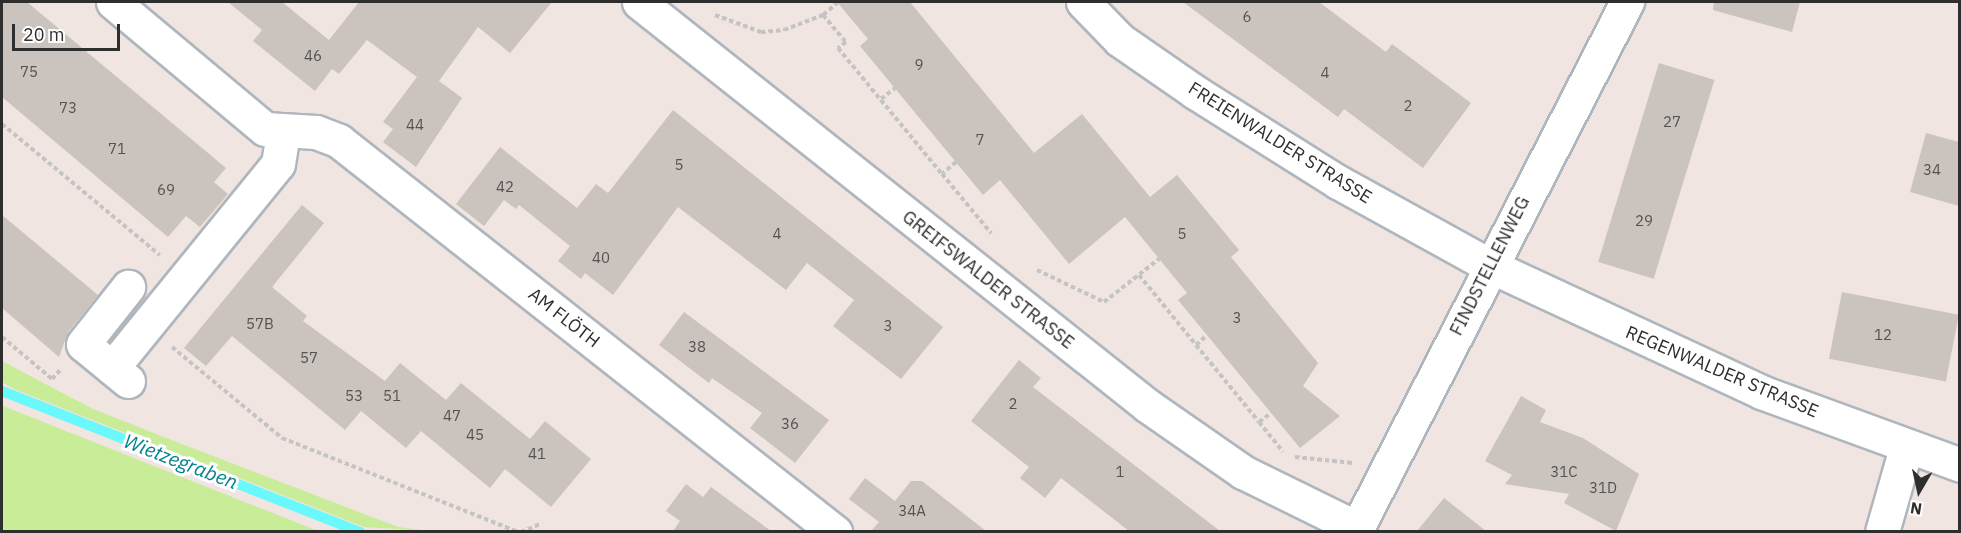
<!DOCTYPE html>
<meta charset="utf-8">
<style>
body{margin:0}
#map{position:relative;width:1961px;height:533px;overflow:hidden;background:#f0e5e0;font-family:"IBM Plex Sans",sans-serif}
div>[style]{position:absolute}
.green>*{inset:0;background:#c8ec97}
.stream>*{height:10px;margin:-5px;padding:0 5px;transform-origin:5px;border-radius:5px;background:#69f8fb}
.building>*{inset:0;background:#cbc3be;transform-origin:0 0}
.path>*{height:4px;margin-top:-2px;transform-origin:0;background:repeating-linear-gradient(90deg,#c4c4c4 0 4.5px,transparent 0 7.5px)}
.roads{filter:drop-shadow(2px 0 #afb6be) drop-shadow(-2px 0 #afb6be) drop-shadow(0 2px #afb6be) drop-shadow(0 -2px #afb6be)}
.minor>*{height:33px;margin:-16.5px;padding:0 16.5px;transform-origin:16.5px;border-radius:16.5px;background:#fff}
span{translate:-50% -50%;white-space:nowrap;text-align:center;line-height:1.15;-webkit-text-stroke:6px #fff;paint-order:stroke}
.number-label{font-size:15px;color:#555352}
.number-label span{-webkit-text-stroke-width:0}
.street-label{font-size:18px;color:#2e2e2e}
.water-label{font-size:20px;color:#038290;font-style:italic}
.frame{position:absolute;inset:0;border:3px solid #2e2e2e;pointer-events:none}
.north{position:absolute;left:1889px;top:461px;width:60px;height:60px;-webkit-text-stroke:4px #fff;paint-order:stroke;rotate:189deg;font-size:16px;font-weight:700;line-height:24px;text-align:center;color:#2e2e2e}
.north::after{content:'';display:block;margin:auto;width:21px;height:27px;background:#2e2e2e;clip-path:polygon(50% 0,100% 100%,50% 72%,0 100%)}
.scale{position:absolute;left:12px;top:24px;width:108px;height:27px;box-sizing:border-box;border:3px solid #2e2e2e;border-top:0;padding-left:8px;font-size:18px;line-height:21px;white-space:nowrap;color:#2e2e2e;-webkit-text-stroke:4px #fff;paint-order:stroke}
</style>
<div id="map">
<div class="green">
<i style="clip-path:polygon(2px 361px,91px 408px,174px 441px,398px 527px,429px 531px,364px 527px,14px 389px,2px 382px)"></i>
<i style="clip-path:polygon(2px 406px,3px 406px,318px 531px,2px 531px)"></i>
</div>
<div class="stream">
<i style="left:2px;top:391px;width:385px;rotate:21.5deg"></i>
</div>
<div class="building">
<i style="clip-path:polygon(2px 2px,27px 2px,226px 168px,214px 182px,228px 194px,200px 227px,186px 216px,168px 237px,2px 97px)"></i>
<i style="clip-path:polygon(228px 2px,282px 2px,329px 40px,359px 2px,552px 2px,510px 53px,478px 27px,439px 81px,462px 98px,416px 167px,383px 142px,393px 129px,383px 122px,417px 77px,367px 40px,339px 74px,332px 69px,315px 91px,253px 41px,262px 30px)"></i>
<i style="clip-path:polygon(837px 2px,910px 2px,1034px 153px,1082px 114px,1150px 197px,1177px 175px,1239px 250px,1231px 257px,1318px 363px,1303px 386px,1340px 416px,1300px 448px,1178px 300px,1187px 293px,1125px 217px,1069px 264px,1000px 180px,983px 195px,860px 46px,868px 39px)"></i>
<i style="clip-path:polygon(1183px 2px,1319px 2px,1386px 52px,1392px 44px,1471px 103px,1423px 168px,1344px 109px,1338px 117px)"></i>
<i style="clip-path:polygon(1714px 2px,1800px 2px,1792px 32px,1713px 10px)"></i>
<i style="left:1659px;top:63px;width:58px;height:208px;rotate:17deg"></i>
<i style="clip-path:polygon(673px 110px,943px 327px,901px 379px,833px 326px,854px 300px,807px 263px,786px 290px,678px 207px,613px 295px,585px 273px,581px 279px,558px 261px,570px 246px,519px 205px,516px 209px,504px 200px,484px 226px,456px 204px,500px 147px,577px 208px,596px 184px,608px 193px)"></i>
<i style="clip-path:polygon(1926px 133px,1959px 142px,1959px 206px,1910px 192px)"></i>
<i style="clip-path:polygon(302px 205px,324px 223px,272px 287px,307px 316px,303px 321px,385px 381px,400px 363px,446px 400px,461px 383px,530px 439px,545px 421px,591px 459px,551px 507px,505px 469px,490px 488px,421px 431px,406px 448px,361px 411px,345px 430px,232px 336px,206px 366px,184px 348px)"></i>
<i style="clip-path:polygon(2px 215px,98px 295px,68px 332px,59px 357px,2px 308px)"></i>
<i style="left:1842px;top:292px;width:119px;height:68px;rotate:11deg"></i>
<i style="clip-path:polygon(684px 312px,829px 420px,795px 463px,750px 428px,762px 413px,712px 378px,709px 383px,659px 345px)"></i>
<i style="clip-path:polygon(1019px 360px,1041px 378px,1033px 387px,1220px 531px,1129px 531px,1061px 478px,1045px 498px,1020px 478px,1029px 467px,971px 421px)"></i>
<i style="clip-path:polygon(1521px 396px,1546px 410px,1540px 422px,1583px 438px,1639px 474px,1616px 531px,1564px 503px,1569px 494px,1505px 484px,1512px 475px,1485px 461px)"></i>
<i style="clip-path:polygon(865px 478px,895px 501px,911px 481px,922px 481px,986px 531px,871px 531px,879px 522px,849px 499px)"></i>
<i style="clip-path:polygon(686px 484px,703px 497px,711px 487px,771px 531px,673px 531px,680px 521px,666px 511px)"></i>
<i style="clip-path:polygon(1444px 498px,1486px 531px,1417px 531px)"></i>
</div>
<div class="path">
<i style="left:838px;top:2px;width:20px;rotate:139deg"></i>
<i style="left:823px;top:15px;width:35px;rotate:50deg"></i>
<i style="left:846px;top:42px;width:10px;rotate:143deg"></i>
<i style="left:838px;top:48px;width:163px;rotate:50.5deg"></i>
<i style="left:715px;top:15px;width:49px;rotate:20.3deg"></i>
<i style="left:761px;top:32px;width:23px;rotate:-5deg"></i>
<i style="left:784px;top:30px;width:42px;rotate:-21deg"></i>
<i style="left:881px;top:99px;width:18px;rotate:-38deg"></i>
<i style="left:2px;top:124px;width:205px;rotate:39.7deg"></i>
<i style="left:956px;top:162px;width:18px;rotate:139deg"></i>
<i style="left:942px;top:174px;width:77px;rotate:50.3deg"></i>
<i style="left:1037px;top:270px;width:74px;rotate:25.5deg"></i>
<i style="left:1104px;top:302px;width:70px;rotate:-38deg"></i>
<i style="left:1139px;top:275px;width:90px;rotate:50.8deg"></i>
<i style="left:1196px;top:345px;width:15px;rotate:-42deg"></i>
<i style="left:2px;top:337px;width:65px;rotate:40deg"></i>
<i style="left:52px;top:379px;width:12px;rotate:-48deg"></i>
<i style="left:1196px;top:345px;width:99px;rotate:50.7deg"></i>
<i style="left:1259px;top:422px;width:15px;rotate:-37deg"></i>
<i style="left:172px;top:347px;width:143px;rotate:39.6deg"></i>
<i style="left:282px;top:438px;width:254px;rotate:21.7deg"></i>
<i style="left:1259px;top:422px;width:38px;rotate:51deg"></i>
<i style="left:1295px;top:457px;width:58px;rotate:5.9deg"></i>
<i style="left:521px;top:532px;width:21px;rotate:-23deg"></i>
</div>
<div class="roads">
<div class="minor">
<i style="left:113px;top:2px;width:198px;rotate:39.9deg"></i>
<i style="left:265px;top:129px;width:51px;rotate:3.4deg"></i>
<i style="left:316px;top:132px;width:25px;rotate:21deg"></i>
<i style="left:339px;top:141px;width:632px;rotate:38.25deg"></i>
<i style="left:639px;top:2px;width:650px;rotate:38.44deg"></i>
<i style="left:1148px;top:406px;width:116px;rotate:34.8deg"></i>
<i style="left:1243px;top:472px;width:127px;rotate:26.2deg"></i>
<i style="left:1083px;top:2px;width:53px;rotate:45.8deg"></i>
<i style="left:1120px;top:40px;width:91px;rotate:34.7deg"></i>
<i style="left:1195px;top:92px;width:169px;rotate:32.2deg"></i>
<i style="left:1338px;top:182px;width:174px;rotate:28.9deg"></i>
<i style="left:1490px;top:266px;width:299px;rotate:24.9deg"></i>
<i style="left:1761px;top:392px;width:212px;rotate:20.1deg"></i>
<i style="left:112px;top:368px;width:263px;rotate:-50.9deg"></i>
<i style="left:278px;top:164px;width:33px;rotate:-81deg"></i>
<i style="left:128px;top:381px;width:58px;rotate:-140.6deg"></i>
<i style="left:83px;top:344px;width:73px;rotate:-51.7deg"></i>
<i style="left:1355px;top:532px;width:596px;rotate:-62.83deg"></i>
<i style="left:1882px;top:532px;width:87px;rotate:-74.1deg"></i>
</div>
</div>
<div class="number-label">
<span style="left:1247px;top:17px">6</span>
<span style="left:313px;top:56px">46</span>
<span style="left:919px;top:65px">9</span>
<span style="left:29px;top:72px">75</span>
<span style="left:1325px;top:73px">4</span>
<span style="left:1408px;top:106px">2</span>
<span style="left:68px;top:108px">73</span>
<span style="left:1672px;top:122px">27</span>
<span style="left:415px;top:125px">44</span>
<span style="left:980px;top:140px">7</span>
<span style="left:117px;top:149px">71</span>
<span style="left:679px;top:165px">5</span>
<span style="left:1932px;top:170px">34</span>
<span style="left:505px;top:187px">42</span>
<span style="left:166px;top:190px">69</span>
<span style="left:1644px;top:221px">29</span>
<span style="left:777px;top:234px">4</span>
<span style="left:1182px;top:234px">5</span>
<span style="left:601px;top:258px">40</span>
<span style="left:1237px;top:318px">3</span>
<span style="left:260px;top:324px">57B</span>
<span style="left:888px;top:326px">3</span>
<span style="left:1883px;top:335px">12</span>
<span style="left:697px;top:347px">38</span>
<span style="left:309px;top:358px">57</span>
<span style="left:354px;top:396px">53</span>
<span style="left:392px;top:396px">51</span>
<span style="left:1013px;top:404px">2</span>
<span style="left:452px;top:416px">47</span>
<span style="left:790px;top:424px">36</span>
<span style="left:475px;top:435px">45</span>
<span style="left:537px;top:454px">41</span>
<span style="left:1120px;top:472px">1</span>
<span style="left:1564px;top:472px">31C</span>
<span style="left:1603px;top:488px">31D</span>
<span style="left:912px;top:511px">34A</span>
</div>
<div class="street-label">
<span style="left:1280px;top:143px;rotate:32deg">FREIENWALDER STRASSE</span>
<span style="left:1490px;top:266px;rotate:-63deg">FINDSTELLENWEG</span>
<span style="left:988px;top:280px;rotate:38deg">GREIFSWALDER STRASSE</span>
<span style="left:564px;top:318px;rotate:38deg">AM FLÖTH</span>
<span style="left:1722px;top:372px;rotate:23deg">REGENWALDER STRASSE</span>
</div>
<div class="water-label">
<span style="left:181px;top:461px;rotate:21deg">Wietzegraben</span>
</div>
<div class="frame"></div>
<div class="north">N</div>
<div class="scale">20 m</div>
</div>
